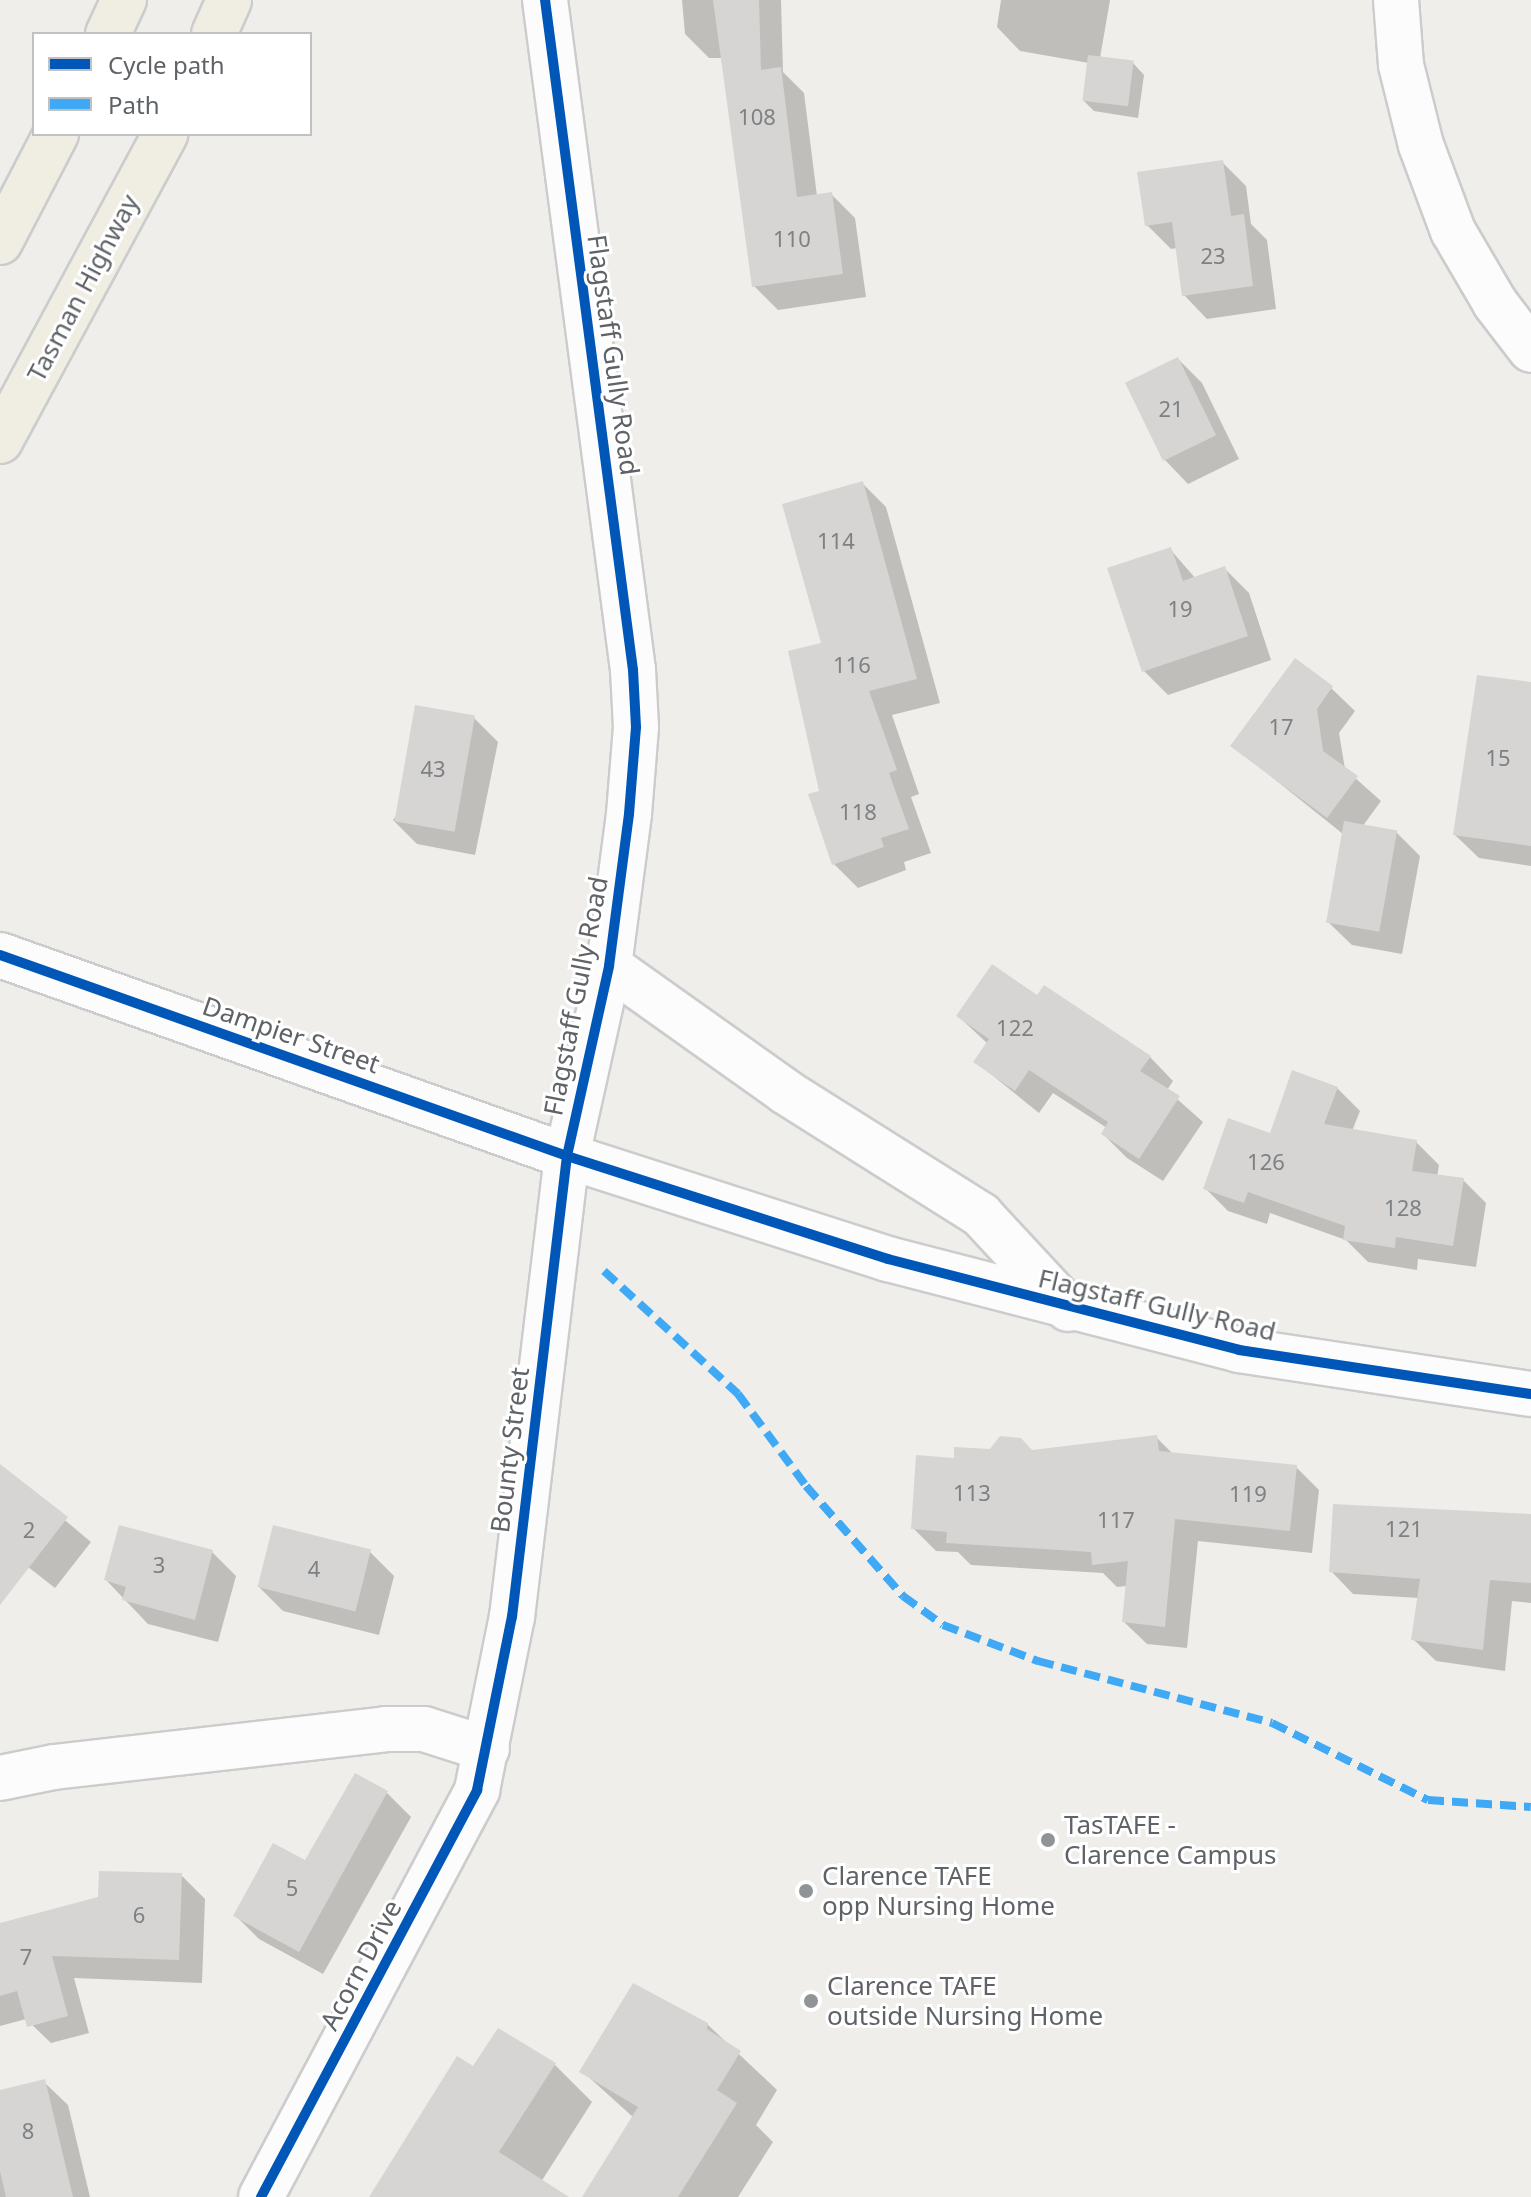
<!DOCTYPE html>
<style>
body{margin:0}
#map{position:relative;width:1531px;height:2197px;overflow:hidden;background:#efeeea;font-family:"Noto Sans",sans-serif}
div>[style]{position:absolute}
.shadow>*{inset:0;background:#0003}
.building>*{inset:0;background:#d6d5d3;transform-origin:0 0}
.roads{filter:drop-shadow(2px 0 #cbcccc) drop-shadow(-2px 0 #cbcccc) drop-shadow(0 2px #cbcccc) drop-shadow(0 -2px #cbcccc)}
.minor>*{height:44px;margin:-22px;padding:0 22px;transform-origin:22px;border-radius:22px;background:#fdfcfc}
.tertiary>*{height:44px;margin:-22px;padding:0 22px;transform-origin:22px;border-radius:22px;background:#fdfcfc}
.motorway>*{height:44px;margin:-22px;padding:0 22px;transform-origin:22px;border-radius:22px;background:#f0ede3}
.quiet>*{height:8px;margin-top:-4px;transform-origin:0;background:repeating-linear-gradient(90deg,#3fa9f5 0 16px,transparent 0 24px)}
.cycleway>*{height:10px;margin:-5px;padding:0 5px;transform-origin:5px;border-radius:5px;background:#0057b8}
.dots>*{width:22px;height:22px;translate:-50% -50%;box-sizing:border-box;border:4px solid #fff;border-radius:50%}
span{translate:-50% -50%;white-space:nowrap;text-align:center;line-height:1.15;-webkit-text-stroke:6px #fff;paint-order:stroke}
.number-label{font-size:22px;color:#7e8184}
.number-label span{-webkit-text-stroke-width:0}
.street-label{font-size:26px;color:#5f6368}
.poi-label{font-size:26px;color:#5f6368}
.left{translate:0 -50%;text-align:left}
.legend{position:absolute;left:32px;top:32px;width:280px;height:104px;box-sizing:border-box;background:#fff;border:2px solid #bfc1c3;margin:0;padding:10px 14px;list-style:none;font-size:24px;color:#5f6368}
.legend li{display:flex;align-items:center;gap:16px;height:40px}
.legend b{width:40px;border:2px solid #bfc1c3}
</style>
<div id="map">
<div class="shadow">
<i style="clip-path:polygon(682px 0,781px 0,783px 72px,804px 93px,817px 196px,831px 194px,855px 218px,866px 297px,778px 310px,754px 286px,722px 58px,709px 58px,685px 34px)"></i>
<i style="clip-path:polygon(1001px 0,1110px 0,1100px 58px,1133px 63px,1144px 75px,1138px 118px,1094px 111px,1083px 100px,1089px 63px,1020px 51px,997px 27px)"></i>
<i style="clip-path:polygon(1222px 162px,1246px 186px,1251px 224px,1267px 240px,1276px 309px,1207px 319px,1184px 295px,1177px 248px,1171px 249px,1147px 225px)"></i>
<i style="clip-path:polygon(1178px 359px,1202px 383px,1239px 459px,1188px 484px,1165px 460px)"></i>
<i style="clip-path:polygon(862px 483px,886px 507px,940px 703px,892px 715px,919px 794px,911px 797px,931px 853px,904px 862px,906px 870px,858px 888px,834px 864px,822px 792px,823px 644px)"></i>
<i style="clip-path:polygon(1170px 549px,1196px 579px,1225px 569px,1249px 593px,1271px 660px,1168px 695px,1144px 671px)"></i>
<i style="clip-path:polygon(1531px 684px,1531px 866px,1479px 858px,1455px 835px)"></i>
<i style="clip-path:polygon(1331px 688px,1355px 711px,1339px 733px,1345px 769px,1381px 801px,1362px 827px,1396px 832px,1420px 856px,1402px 954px,1352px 945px,1328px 922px,1343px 834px,1232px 745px)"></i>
<i style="clip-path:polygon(474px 718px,498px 742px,475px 855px,417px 844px,393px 820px)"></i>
<i style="clip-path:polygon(1037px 997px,1150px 1057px,1173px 1081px,1167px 1090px,1203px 1122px,1163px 1181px,1127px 1158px,1103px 1134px,1107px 1128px,1053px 1093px,1039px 1113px,976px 1062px,988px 1044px,958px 1016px)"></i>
<i style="clip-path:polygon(1337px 1088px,1360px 1111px,1352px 1131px,1416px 1142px,1439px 1165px,1437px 1177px,1463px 1180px,1486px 1203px,1476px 1267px,1418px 1259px,1417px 1270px,1368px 1262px,1346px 1240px,1270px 1213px,1267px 1224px,1228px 1211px,1205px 1188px)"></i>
<i style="clip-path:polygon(1156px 1437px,1174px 1455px,1296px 1467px,1319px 1490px,1312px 1553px,1198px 1541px,1187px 1648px,1147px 1644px,1124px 1622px,1127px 1586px,1117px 1587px,1103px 1573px,971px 1565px,958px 1552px,936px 1551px,913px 1528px,956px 1460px)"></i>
<i style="clip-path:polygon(0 1466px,91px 1542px,55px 1588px,0 1545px)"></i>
<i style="clip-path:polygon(1531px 1517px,1531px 1603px,1512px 1601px,1505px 1671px,1436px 1661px,1413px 1639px,1419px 1598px,1353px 1594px,1331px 1571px)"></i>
<i style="clip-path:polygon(212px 1552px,236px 1576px,218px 1642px,148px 1624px,106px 1580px)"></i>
<i style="clip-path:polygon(370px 1552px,394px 1576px,379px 1635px,283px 1611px,259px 1587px)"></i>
<i style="clip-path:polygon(356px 1775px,387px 1793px,411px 1817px,323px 1974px,259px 1939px,235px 1915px,306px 1863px)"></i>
<i style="clip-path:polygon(181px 1875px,205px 1899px,202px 1983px,74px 1978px,89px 2033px,51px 2043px,26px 2019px,0 2026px,0 1926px)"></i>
<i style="clip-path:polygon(707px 2024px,777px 2090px,756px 2125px,773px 2142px,738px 2197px,585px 2197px,634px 2118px,582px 2071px)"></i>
<i style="clip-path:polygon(555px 2065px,592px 2102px,541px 2182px,565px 2197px,371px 2197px,474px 2069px)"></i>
<i style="clip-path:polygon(44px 2082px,68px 2105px,90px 2197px,0 2197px,0 2092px)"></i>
</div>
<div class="building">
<i style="clip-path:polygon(713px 0,759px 0,761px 70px,781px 67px,797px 197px,832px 192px,843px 274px,752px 287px)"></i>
<i style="left:1088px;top:55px;width:46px;height:46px;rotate:7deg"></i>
<i style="clip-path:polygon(1223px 160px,1231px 216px,1244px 214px,1253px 286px,1182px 296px,1172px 222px,1145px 226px,1137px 172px)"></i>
<i style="left:1178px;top:357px;width:87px;height:59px;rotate:64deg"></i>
<i style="clip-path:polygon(863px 481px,917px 679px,869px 691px,897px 770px,889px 773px,909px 829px,881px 838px,884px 847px,832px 865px,808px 794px,819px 791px,788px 651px,821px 643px,782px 504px)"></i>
<i style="clip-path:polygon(1171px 547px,1183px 581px,1225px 566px,1248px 636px,1142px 672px,1107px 568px)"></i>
<i style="clip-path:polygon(1295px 658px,1333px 686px,1317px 709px,1323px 751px,1358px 776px,1327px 818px,1230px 746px)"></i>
<i style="clip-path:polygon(1477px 675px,1531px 682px,1531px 846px,1453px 835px)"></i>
<i style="left:415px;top:705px;width:61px;height:118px;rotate:10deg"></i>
<i style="left:1344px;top:821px;width:54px;height:103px;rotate:10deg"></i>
<i style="clip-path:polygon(992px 964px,1037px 995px,1044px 985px,1151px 1056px,1140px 1071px,1180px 1096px,1139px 1159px,1101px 1134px,1108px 1122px,1029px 1070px,1015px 1091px,973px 1062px,989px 1039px,956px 1016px)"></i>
<i style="clip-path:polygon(1292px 1070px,1338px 1087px,1324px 1124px,1417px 1140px,1412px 1171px,1464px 1178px,1453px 1246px,1396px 1237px,1395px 1248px,1343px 1240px,1345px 1226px,1248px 1192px,1244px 1203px,1203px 1189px,1228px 1118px,1270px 1133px)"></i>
<i style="clip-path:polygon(1157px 1435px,1159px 1451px,1297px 1465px,1290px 1531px,1175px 1519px,1165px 1627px,1122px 1622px,1128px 1561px,1092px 1565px,1091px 1552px,946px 1543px,947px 1532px,911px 1529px,916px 1455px,954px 1458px,954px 1447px,990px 1449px,1000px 1436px,1021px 1438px,1032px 1450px)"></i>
<i style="clip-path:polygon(0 1464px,68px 1517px,0 1605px)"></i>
<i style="clip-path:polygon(1333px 1504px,1531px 1514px,1531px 1583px,1490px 1580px,1483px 1650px,1411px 1640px,1420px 1579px,1329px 1572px)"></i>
<i style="clip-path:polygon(119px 1525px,213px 1550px,195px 1620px,122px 1600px,126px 1587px,104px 1580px)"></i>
<i style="left:273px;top:1525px;width:101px;height:64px;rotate:14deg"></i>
<i style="clip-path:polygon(355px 1773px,388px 1791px,299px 1952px,233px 1916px,273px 1843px,305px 1860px)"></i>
<i style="clip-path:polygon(99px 1871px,182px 1873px,179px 1960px,52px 1956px,68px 2016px,27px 2027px,17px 1991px,0 1996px,0 1923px,98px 1897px)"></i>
<i style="clip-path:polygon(633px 1983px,708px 2023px,707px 2029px,741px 2051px,717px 2090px,737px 2103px,678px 2197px,582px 2197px,638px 2107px,579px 2072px)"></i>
<i style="clip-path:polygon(498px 2028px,556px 2063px,499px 2152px,569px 2197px,369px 2197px,457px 2056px,473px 2066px)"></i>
<i style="clip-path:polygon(45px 2079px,73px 2197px,6px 2197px,0 2171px,0 2090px)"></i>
</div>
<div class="roads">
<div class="minor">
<i style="left:1396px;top:0;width:65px;rotate:85.6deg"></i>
<i style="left:1401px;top:65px;width:82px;rotate:76deg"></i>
<i style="left:1421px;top:145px;width:92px;rotate:69.6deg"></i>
<i style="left:1453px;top:231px;width:83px;rotate:59.7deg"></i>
<i style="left:1495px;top:303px;width:59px;rotate:52.5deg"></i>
<i style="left:609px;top:966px;width:217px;rotate:35.4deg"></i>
<i style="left:786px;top:1092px;width:231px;rotate:32.2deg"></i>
<i style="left:981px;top:1215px;width:128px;rotate:47.2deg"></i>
<i style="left:0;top:1778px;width:55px;rotate:-11.5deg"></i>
<i style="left:54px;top:1767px;width:333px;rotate:-6.5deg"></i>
<i style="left:385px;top:1729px;width:39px"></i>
<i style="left:424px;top:1729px;width:66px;rotate:17.6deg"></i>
<i style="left:261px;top:2197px;width:461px;rotate:-62deg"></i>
<i style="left:477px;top:1790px;width:177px;rotate:-78.6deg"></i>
<i style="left:512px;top:1617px;width:464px;rotate:-83.2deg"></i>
<i style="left:567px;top:1156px;width:195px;rotate:-77.5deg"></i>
<i style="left:609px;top:966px;width:153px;rotate:-82.5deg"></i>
<i style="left:629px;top:814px;width:87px;rotate:-85.4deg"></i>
<i style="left:636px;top:727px;width:57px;rotate:-93deg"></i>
<i style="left:633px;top:670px;width:676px;rotate:-97.48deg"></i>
</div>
<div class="tertiary">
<i style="left:0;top:955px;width:602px;rotate:19.52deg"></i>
<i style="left:567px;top:1156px;width:337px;rotate:17.8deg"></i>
<i style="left:888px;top:1259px;width:363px;rotate:14.5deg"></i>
<i style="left:1239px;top:1350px;width:295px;rotate:8.6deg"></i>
</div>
<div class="motorway">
<i style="left:108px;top:34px;width:38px;rotate:-65deg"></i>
<i style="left:214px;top:34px;width:37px;rotate:-66deg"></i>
<i style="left:0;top:242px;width:122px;rotate:-62.6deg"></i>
<i style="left:0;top:441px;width:349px;rotate:-61.7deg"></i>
</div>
</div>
<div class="quiet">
<i style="left:604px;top:1271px;width:182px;rotate:42.5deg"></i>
<i style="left:738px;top:1394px;width:114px;rotate:53.5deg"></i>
<i style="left:806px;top:1486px;width:147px;rotate:48.6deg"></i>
<i style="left:903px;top:1596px;width:49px;rotate:35.9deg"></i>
<i style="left:943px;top:1625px;width:102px;rotate:20.8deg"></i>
<i style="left:1038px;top:1661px;width:242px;rotate:14.8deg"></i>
<i style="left:1272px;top:1723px;width:174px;rotate:26.3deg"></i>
<i style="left:1428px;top:1800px;width:103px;rotate:3.9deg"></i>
</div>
<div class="cycleway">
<i style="left:0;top:955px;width:602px;rotate:19.52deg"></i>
<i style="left:567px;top:1156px;width:337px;rotate:17.8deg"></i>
<i style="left:888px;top:1259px;width:363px;rotate:14.5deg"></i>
<i style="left:1239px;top:1350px;width:295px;rotate:8.6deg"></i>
<i style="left:261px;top:2197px;width:461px;rotate:-62deg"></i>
<i style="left:477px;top:1790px;width:177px;rotate:-78.6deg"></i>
<i style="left:512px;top:1617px;width:464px;rotate:-83.2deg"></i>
<i style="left:567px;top:1156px;width:195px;rotate:-77.5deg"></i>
<i style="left:609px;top:966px;width:153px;rotate:-82.5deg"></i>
<i style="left:629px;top:814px;width:87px;rotate:-85.4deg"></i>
<i style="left:636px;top:727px;width:57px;rotate:-93deg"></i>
<i style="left:633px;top:670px;width:676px;rotate:-97.48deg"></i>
</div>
<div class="dots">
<i style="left:1048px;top:1840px;background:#919496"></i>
<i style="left:806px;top:1891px;background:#919496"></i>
<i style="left:811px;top:2001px;background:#919496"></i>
</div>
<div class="number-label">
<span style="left:757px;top:117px">108</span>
<span style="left:792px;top:239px">110</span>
<span style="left:1213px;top:256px">23</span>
<span style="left:1171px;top:409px">21</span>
<span style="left:836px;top:541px">114</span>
<span style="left:1180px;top:609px">19</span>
<span style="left:852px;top:665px">116</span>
<span style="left:1281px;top:727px">17</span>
<span style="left:1498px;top:758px">15</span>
<span style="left:433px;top:769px">43</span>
<span style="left:858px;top:812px">118</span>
<span style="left:1015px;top:1028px">122</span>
<span style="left:1266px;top:1162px">126</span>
<span style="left:1403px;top:1208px">128</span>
<span style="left:972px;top:1493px">113</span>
<span style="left:1248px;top:1494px">119</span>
<span style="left:1116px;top:1520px">117</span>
<span style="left:1404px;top:1529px">121</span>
<span style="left:29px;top:1530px">2</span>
<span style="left:159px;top:1565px">3</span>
<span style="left:314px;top:1569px">4</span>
<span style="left:292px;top:1888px">5</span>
<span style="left:139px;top:1915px">6</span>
<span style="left:26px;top:1957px">7</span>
<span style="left:28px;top:2131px">8</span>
</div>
<div class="street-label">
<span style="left:83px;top:288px;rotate:-62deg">Tasman Highway</span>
<span style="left:613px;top:355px;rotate:82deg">Flagstaff Gully Road</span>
<span style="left:576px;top:996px;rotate:-79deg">Flagstaff Gully Road</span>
<span style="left:291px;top:1035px;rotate:19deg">Dampier Street</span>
<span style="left:1157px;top:1305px;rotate:13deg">Flagstaff Gully Road</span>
<span style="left:510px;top:1450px;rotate:-83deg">Bounty Street</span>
<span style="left:361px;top:1965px;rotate:-62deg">Acorn Drive</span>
</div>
<div class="poi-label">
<span class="left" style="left:1064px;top:1840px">TasTAFE -<br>Clarence Campus</span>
<span class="left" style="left:822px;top:1891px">Clarence TAFE<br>opp Nursing Home</span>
<span class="left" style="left:827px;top:2001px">Clarence TAFE<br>outside Nursing Home</span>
</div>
<ul class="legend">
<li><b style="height:10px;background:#0057b8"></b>Cycle path</li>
<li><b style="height:10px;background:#3fa9f5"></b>Path</li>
</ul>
</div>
